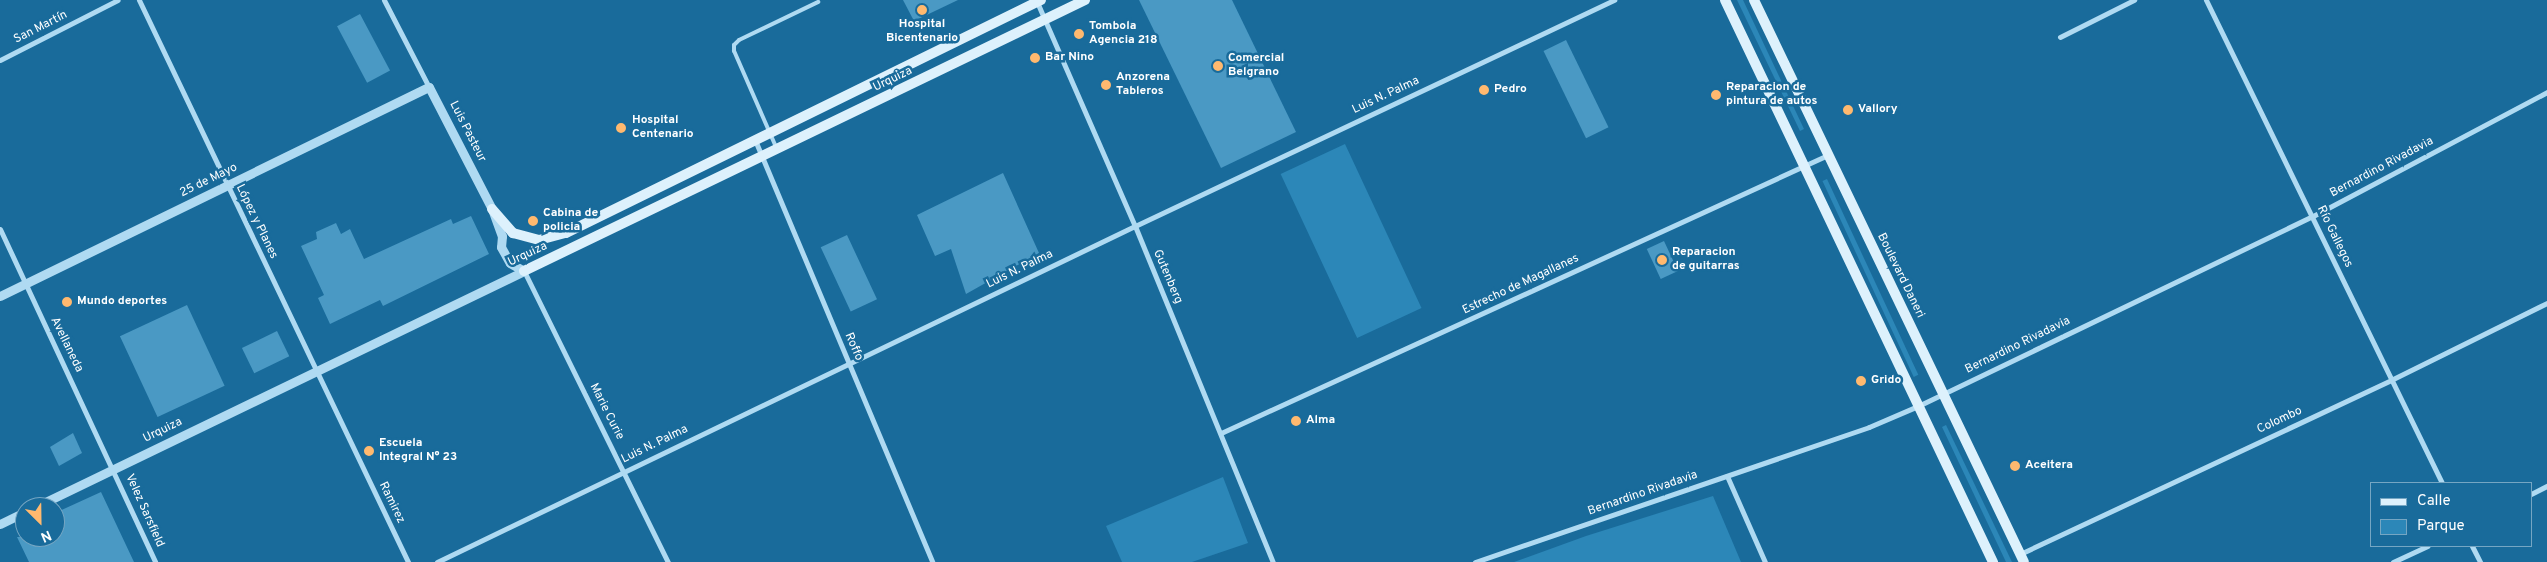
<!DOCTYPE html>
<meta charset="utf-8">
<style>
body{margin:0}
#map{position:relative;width:2547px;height:562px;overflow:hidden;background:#196b9b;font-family:Overpass,sans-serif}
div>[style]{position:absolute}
.green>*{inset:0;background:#2c87b8;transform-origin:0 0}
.building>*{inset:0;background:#4a99c4;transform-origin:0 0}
.service>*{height:4px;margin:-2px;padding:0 2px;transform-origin:2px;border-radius:2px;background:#afdaf2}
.minor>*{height:5px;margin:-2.5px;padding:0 2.5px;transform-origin:2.5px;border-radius:2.5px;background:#afdaf2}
.tertiary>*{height:9px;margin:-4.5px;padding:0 4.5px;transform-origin:4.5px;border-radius:4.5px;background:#afdaf2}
.secondary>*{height:10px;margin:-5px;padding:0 5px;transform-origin:5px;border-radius:5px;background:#ddf1fc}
.dots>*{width:14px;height:14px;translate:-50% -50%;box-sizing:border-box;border:2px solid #196b9b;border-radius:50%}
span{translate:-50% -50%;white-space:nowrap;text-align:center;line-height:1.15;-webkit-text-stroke:5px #196b9b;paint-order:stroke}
.poi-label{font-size:12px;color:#fff;font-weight:700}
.left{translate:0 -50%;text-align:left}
.street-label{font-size:12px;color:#fff}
.legend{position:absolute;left:2370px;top:482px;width:162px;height:65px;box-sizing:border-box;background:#196b9b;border:1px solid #75a6c3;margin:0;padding:6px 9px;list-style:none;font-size:15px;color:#fff}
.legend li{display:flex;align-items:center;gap:10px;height:25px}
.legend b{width:25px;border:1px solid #75a6c3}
.north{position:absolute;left:15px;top:497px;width:50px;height:50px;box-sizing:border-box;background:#196b9b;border:1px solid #75a6c3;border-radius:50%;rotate:157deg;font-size:14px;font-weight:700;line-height:20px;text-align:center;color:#fff}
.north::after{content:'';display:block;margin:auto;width:18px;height:22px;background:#ffb96f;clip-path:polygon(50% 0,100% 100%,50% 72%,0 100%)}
</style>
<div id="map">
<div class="green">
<i style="clip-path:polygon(1737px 0,1743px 0,1804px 129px,1800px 131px)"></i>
<i style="left:1345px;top:144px;width:181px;height:71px;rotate:65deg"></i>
<i style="left:1827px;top:179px;width:216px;height:5px;rotate:65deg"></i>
<i style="clip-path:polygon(1946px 425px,2012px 562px,2006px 562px,1942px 427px)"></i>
<i style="clip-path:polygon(1223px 477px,1248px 543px,1192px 562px,1122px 562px,1106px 526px)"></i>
<i style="clip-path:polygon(1713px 496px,1741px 562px,1514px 562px,1586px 536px)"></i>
</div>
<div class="building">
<i style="clip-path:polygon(903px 0,958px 0,914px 21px)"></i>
<i style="clip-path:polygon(1139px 0,1232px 0,1296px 132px,1221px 168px)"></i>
<i style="left:360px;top:14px;width:64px;height:26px;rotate:62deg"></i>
<i style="left:1566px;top:40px;width:97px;height:25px;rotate:64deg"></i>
<i style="clip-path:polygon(1003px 173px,1039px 253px,966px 294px,951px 249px,935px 256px,917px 215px)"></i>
<i style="clip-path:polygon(471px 216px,489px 254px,383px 306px,380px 300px,330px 324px,318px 298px,324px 295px,301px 246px,317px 239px,316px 232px,336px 223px,341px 234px,350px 229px,364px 259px,451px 219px,453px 224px)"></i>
<i style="left:847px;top:235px;width:71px;height:29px;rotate:65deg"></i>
<i style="left:1664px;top:241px;width:33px;height:19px;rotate:65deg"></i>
<i style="left:187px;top:305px;width:89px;height:74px;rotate:65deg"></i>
<i style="left:277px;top:331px;width:28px;height:39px;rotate:64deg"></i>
<i style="clip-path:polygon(73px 433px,82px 453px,59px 466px,50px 447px)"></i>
<i style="clip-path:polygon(101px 492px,134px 562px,29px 562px,17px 537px,55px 537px,55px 513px)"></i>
</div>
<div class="service">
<i style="left:776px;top:147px;width:105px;rotate:-113.6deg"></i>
<i style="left:734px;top:51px;width:6px;rotate:-90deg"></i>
<i style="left:734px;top:45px;width:7px;rotate:-45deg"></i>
<i style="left:739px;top:40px;width:88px;rotate:-25.7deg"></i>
</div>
<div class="minor">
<i style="left:139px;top:0;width:623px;rotate:64.42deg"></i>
<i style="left:384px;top:0;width:98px;rotate:62.7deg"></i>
<i style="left:2206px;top:0;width:538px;rotate:63.96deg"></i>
<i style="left:1037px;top:2px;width:244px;rotate:66.4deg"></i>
<i style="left:1135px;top:226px;width:363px;rotate:67.7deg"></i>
<i style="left:2060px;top:37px;width:83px;rotate:-26.6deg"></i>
<i style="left:0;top:60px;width:132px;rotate:-27deg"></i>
<i style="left:755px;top:140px;width:458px;rotate:67.2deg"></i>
<i style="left:0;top:229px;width:367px;rotate:65deg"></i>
<i style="left:524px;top:271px;width:325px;rotate:63.7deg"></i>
<i style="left:1221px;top:433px;width:668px;rotate:-24.61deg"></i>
<i style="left:1727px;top:476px;width:94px;rotate:66.2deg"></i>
<i style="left:2531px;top:494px;width:18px;rotate:-27deg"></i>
<i style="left:2472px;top:546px;width:18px;rotate:63deg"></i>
<i style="left:2020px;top:554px;width:410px;rotate:-25.1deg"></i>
<i style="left:2391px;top:380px;width:174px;rotate:-26.3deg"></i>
<i style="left:437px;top:562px;width:775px;rotate:-25.71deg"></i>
<i style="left:1135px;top:226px;width:530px;rotate:-25.26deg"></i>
<i style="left:1475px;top:562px;width:416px;rotate:-18.9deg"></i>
<i style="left:1869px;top:427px;width:53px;rotate:-23.2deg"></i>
<i style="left:1918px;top:406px;width:438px;rotate:-25.7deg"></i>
<i style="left:2313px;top:216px;width:265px;rotate:-27.9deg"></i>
<i style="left:2393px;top:562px;width:38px;rotate:-25deg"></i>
</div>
<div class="tertiary">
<i style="left:0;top:296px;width:477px;rotate:-26deg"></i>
<i style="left:429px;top:87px;width:137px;rotate:62.7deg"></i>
<i style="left:492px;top:209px;width:29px;rotate:70deg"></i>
<i style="left:502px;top:236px;width:11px;rotate:95deg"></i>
<i style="left:501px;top:247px;width:18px;rotate:61deg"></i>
<i style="left:510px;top:263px;width:16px;rotate:30deg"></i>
<i style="left:35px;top:507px;width:543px;rotate:-25.76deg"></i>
<i style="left:0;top:524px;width:28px;rotate:-26deg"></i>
</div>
<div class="secondary">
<i style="left:1725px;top:0;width:623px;rotate:64.51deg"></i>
<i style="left:1754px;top:0;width:623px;rotate:64.34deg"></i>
<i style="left:492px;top:209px;width:32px;rotate:49deg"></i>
<i style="left:513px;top:233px;width:27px;rotate:15deg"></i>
<i style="left:539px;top:240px;width:28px;rotate:-15deg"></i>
<i style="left:566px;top:233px;width:529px;rotate:-26.13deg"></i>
<i style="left:524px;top:271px;width:623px;rotate:-25.78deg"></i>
</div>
<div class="dots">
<i style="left:922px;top:10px;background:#ffb96f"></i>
<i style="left:1079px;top:34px;background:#ffb96f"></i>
<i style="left:1035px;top:58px;background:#ffb96f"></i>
<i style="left:1218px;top:66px;background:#ffb96f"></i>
<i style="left:1106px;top:85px;background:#ffb96f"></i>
<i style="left:1484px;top:90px;background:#ffb96f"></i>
<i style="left:1716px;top:95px;background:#ffb96f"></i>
<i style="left:1848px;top:110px;background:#ffb96f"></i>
<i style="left:621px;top:128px;background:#ffb96f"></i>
<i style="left:533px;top:221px;background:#ffb96f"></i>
<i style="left:1662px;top:260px;background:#ffb96f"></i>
<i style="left:67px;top:302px;background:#ffb96f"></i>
<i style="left:1861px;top:381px;background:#ffb96f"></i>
<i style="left:1296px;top:421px;background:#ffb96f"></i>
<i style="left:369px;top:451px;background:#ffb96f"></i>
<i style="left:2015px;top:466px;background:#ffb96f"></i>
</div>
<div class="poi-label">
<span style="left:922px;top:32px">Hospital<br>Bicentenario</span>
<span class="left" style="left:1089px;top:34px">Tombola<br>Agencia 218</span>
<span class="left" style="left:1045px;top:58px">Bar Nino</span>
<span class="left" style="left:1228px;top:66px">Comercial<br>Belgrano</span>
<span class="left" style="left:1116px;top:85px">Anzorena<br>Tableros</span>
<span class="left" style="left:1726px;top:95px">Reparacion de<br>pintura de autos</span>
<span class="left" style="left:1494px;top:90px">Pedro</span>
<span class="left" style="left:1858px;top:110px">Vallory</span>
<span class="left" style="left:632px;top:128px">Hospital<br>Centenario</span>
<span class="left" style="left:543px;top:221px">Cabina de<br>policia</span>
<span class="left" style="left:1672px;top:260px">Reparacion<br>de guitarras</span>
<span class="left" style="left:77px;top:302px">Mundo deportes</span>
<span class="left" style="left:1871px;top:381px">Grido</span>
<span class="left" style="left:1306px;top:421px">Alma</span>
<span class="left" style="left:379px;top:451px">Escuela<br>Integral N° 23</span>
<span class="left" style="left:2025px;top:466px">Aceitera</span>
</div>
<div class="street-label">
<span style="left:41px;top:28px;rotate:-27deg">San Martín</span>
<span style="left:893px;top:80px;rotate:-26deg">Urquiza</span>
<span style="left:1386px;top:96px;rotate:-25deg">Luis N. Palma</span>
<span style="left:467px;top:132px;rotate:63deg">Luis Pasteur</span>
<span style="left:2382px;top:168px;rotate:-28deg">Bernardino Rivadavia</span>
<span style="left:209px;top:181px;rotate:-26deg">25 de Mayo</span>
<span style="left:256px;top:222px;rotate:64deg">López y Planes</span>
<span style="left:2334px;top:237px;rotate:64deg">Río Gallegos</span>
<span style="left:528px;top:255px;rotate:-25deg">Urquiza</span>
<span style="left:1020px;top:270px;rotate:-26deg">Luis N. Palma</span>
<span style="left:1900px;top:276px;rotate:64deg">Boulevard Daneri</span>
<span style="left:1167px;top:277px;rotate:67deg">Gutenberg</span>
<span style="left:1521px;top:285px;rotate:-25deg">Estrecho de Magallanes</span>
<span style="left:66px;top:345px;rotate:64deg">Avellaneda</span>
<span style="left:2018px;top:346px;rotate:-26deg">Bernardino Rivadavia</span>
<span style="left:853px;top:347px;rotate:67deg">Roffo</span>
<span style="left:606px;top:412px;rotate:63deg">Marie Curie</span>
<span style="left:2280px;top:421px;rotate:-25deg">Colombo</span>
<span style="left:163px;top:431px;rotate:-26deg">Urquiza</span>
<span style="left:655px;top:445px;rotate:-26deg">Luis N. Palma</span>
<span style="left:1643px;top:494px;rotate:-19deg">Bernardino Rivadavia</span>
<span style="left:391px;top:503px;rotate:64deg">Ramirez</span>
<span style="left:144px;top:511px;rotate:66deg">Velez Sarsfield</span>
</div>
<ul class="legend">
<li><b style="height:6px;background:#ddf1fc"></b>Calle</li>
<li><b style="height:14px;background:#2c87b8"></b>Parque</li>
</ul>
<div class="north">N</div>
</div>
